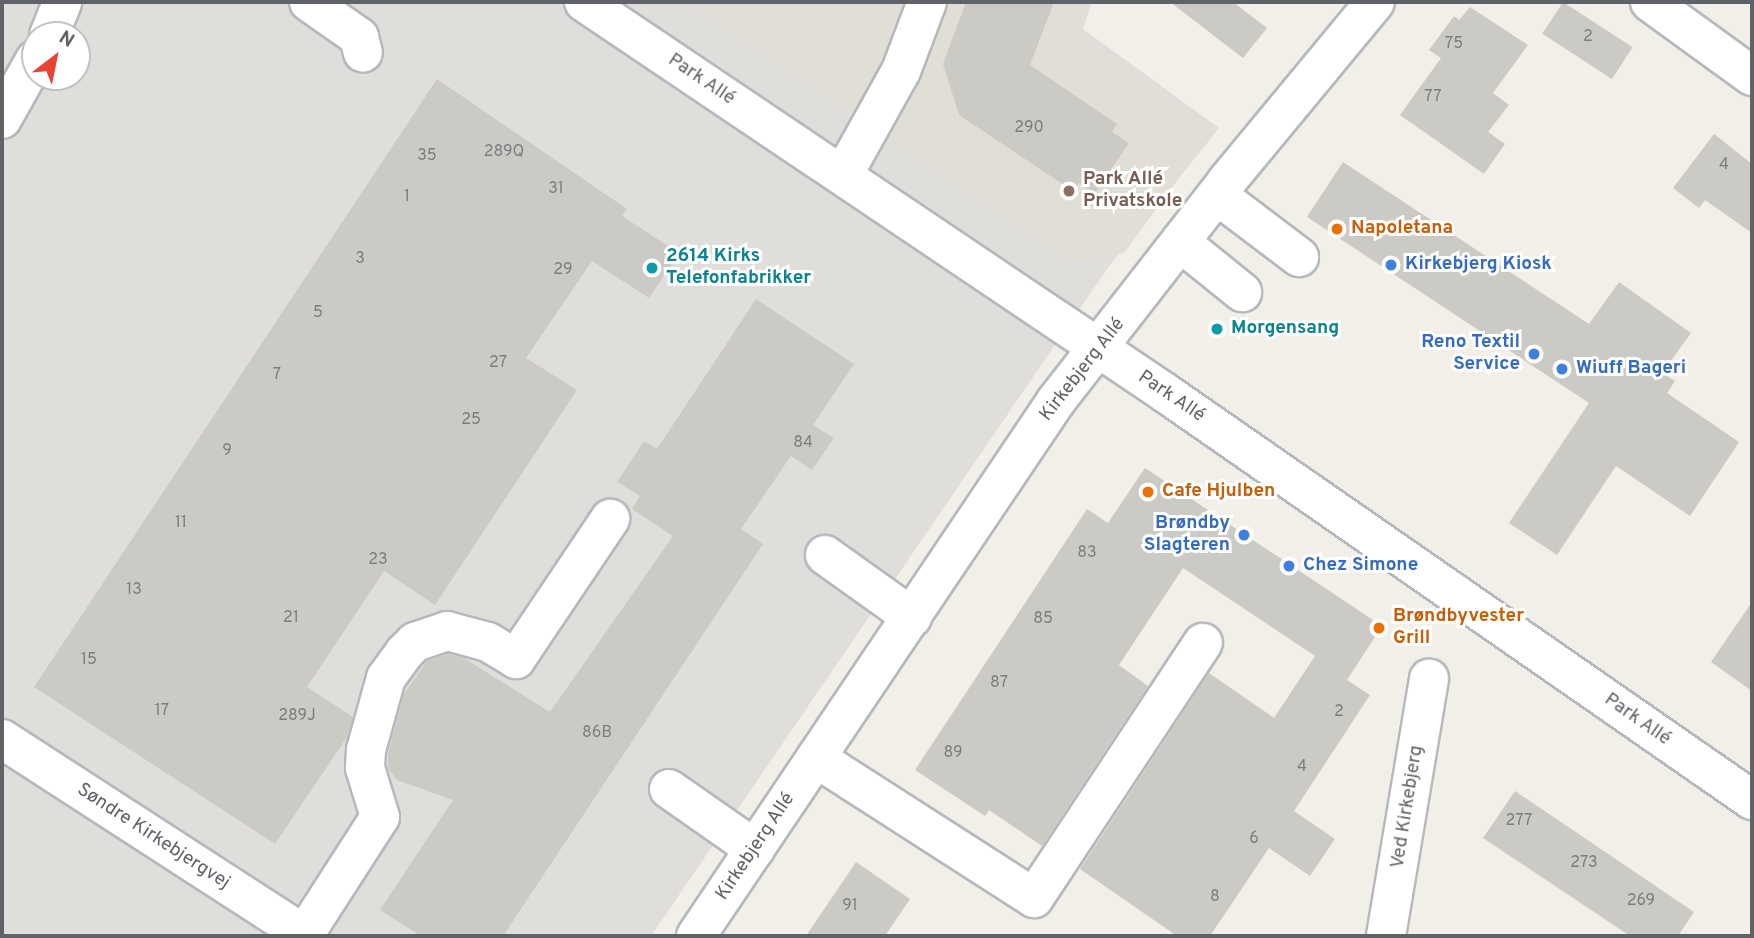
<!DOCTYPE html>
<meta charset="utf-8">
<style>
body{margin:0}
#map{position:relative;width:1754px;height:938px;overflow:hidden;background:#f1efe8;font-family:Overpass,sans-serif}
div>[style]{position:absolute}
.industrial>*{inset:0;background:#e0deda}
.education>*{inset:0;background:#e1ded6}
.building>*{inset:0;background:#cccac5;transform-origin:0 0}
.roads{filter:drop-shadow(2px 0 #b5b8bc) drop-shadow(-2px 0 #b5b8bc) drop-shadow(0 2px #b5b8bc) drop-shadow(0 -2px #b5b8bc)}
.minor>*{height:38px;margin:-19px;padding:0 19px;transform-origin:19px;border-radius:19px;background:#fff}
.dots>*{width:19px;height:19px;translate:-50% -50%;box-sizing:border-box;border:4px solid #fff;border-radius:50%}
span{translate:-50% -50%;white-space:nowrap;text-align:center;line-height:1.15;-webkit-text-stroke:6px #fff;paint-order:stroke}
.number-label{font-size:16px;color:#7a7d7f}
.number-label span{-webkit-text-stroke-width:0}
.street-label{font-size:19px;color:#5f6368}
.education-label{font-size:19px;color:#785e54;font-weight:700}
.left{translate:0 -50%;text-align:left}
.food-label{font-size:19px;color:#c56008;font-weight:700}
.culture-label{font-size:19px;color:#0d838f;font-weight:700}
.shop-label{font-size:19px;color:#366cbe;font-weight:700}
.right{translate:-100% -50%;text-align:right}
.frame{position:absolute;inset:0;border:4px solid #5f6368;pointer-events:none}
.north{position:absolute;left:21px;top:21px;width:70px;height:70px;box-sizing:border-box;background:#fff;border:2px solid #bfc1c3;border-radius:50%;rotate:32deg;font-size:19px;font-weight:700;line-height:28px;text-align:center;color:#5f6368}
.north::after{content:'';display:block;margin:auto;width:24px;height:32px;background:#ea4335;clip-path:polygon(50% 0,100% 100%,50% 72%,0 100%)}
</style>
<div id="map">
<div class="industrial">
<i style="clip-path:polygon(evenodd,2px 2px,1092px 2px,1083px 29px,1219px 128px,1109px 266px,651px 936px,2px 936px,2px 2px,35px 35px,77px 35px,77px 77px,35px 77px,35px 35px)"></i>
</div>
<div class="education">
<i style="clip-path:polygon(690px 2px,1087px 2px,1076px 33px,1214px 130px,1124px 253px,1071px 260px)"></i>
</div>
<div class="building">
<i style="clip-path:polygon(966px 2px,1054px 2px,1030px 65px,1117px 124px,1112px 132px,1129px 143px,1095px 193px,1079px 183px,1073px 191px,959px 115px,943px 64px)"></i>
<i style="clip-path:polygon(1170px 2px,1233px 2px,1267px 28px,1243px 58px)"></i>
<i style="left:1563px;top:2px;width:83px;height:38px;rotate:33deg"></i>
<i style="clip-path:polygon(1470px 7px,1528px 45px,1493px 93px,1509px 105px,1488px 132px,1505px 144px,1484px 174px,1400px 115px,1441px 58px,1429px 50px,1454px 16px,1459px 20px)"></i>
<i style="clip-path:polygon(437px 79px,627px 209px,622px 216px,679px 253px,649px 298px,592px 261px,526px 358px,577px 390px,435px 605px,384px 571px,307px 687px,353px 717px,347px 737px,275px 844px,34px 687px)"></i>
<i style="clip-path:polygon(1714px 134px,1752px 164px,1752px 233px,1705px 200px,1699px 208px,1673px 188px)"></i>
<i style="clip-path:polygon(1343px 162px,1589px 324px,1619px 282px,1691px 333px,1662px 373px,1675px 381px,1667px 393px,1739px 442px,1690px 516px,1616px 466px,1557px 555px,1509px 523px,1589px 403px,1307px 217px)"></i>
<i style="clip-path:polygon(756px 299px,854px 364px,813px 425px,834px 438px,812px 470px,791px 456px,741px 529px,763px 544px,503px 936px,421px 936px,380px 910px,453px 800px,397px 780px,388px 769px,388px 754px,404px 694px,427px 661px,448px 654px,464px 658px,550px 712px,673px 536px,632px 509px,640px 496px,617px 482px,644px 441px,657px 449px)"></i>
<i style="clip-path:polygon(1145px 468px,1382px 626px,1347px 680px,1370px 695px,1294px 811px,1335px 839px,1310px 876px,1269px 848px,1210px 936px,1177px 936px,1080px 869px,1209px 673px,1274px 718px,1315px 656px,1183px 568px,1119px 665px,1148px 686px,1042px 846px,989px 810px,985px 816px,915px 770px,1087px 509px,1108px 523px)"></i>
<i style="clip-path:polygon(1752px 602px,1752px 691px,1711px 662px)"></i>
<i style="clip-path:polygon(1515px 791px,1694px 912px,1678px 936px,1630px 936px,1483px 838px)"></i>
<i style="clip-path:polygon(856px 862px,910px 899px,885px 936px,806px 936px)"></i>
</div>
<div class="roads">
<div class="minor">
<i style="left:309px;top:2px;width:61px;rotate:35deg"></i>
<i style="left:359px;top:37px;width:16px;rotate:76deg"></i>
<i style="left:584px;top:2px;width:699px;rotate:33.92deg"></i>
<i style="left:1164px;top:392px;width:716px;rotate:34.76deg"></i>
<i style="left:1650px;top:2px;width:126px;rotate:36deg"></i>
<i style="left:49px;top:35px;width:35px;rotate:-68deg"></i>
<i style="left:2px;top:119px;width:68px;rotate:-60.8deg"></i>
<i style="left:843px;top:175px;width:119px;rotate:-60.9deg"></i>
<i style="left:901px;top:71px;width:74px;rotate:-69.4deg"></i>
<i style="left:1217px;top:195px;width:103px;rotate:37.1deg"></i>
<i style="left:1180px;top:242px;width:80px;rotate:38.9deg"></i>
<i style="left:825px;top:555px;width:107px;rotate:35.5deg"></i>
<i style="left:2px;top:739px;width:362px;rotate:32.9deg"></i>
<i style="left:816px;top:758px;width:259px;rotate:32.7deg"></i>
<i style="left:1034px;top:898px;width:306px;rotate:-56.5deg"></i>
<i style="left:669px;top:789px;width:105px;rotate:34.9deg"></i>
<i style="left:304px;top:935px;width:140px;rotate:-57.2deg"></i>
<i style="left:380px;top:817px;width:51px;rotate:-107deg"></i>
<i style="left:365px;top:768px;width:18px;rotate:-87deg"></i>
<i style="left:366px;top:750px;width:75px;rotate:-74.5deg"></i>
<i style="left:386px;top:678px;width:31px;rotate:-54deg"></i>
<i style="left:404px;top:653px;width:16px;rotate:-45deg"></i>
<i style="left:415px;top:642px;width:34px;rotate:-19deg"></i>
<i style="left:447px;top:631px;width:42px;rotate:15deg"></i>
<i style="left:488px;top:642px;width:33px;rotate:31deg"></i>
<i style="left:516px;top:659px;width:169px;rotate:-56.1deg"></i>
<i style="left:696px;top:936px;width:645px;rotate:-56.06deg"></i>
<i style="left:1056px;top:401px;width:279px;rotate:-52.1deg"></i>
<i style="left:1227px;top:181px;width:232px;rotate:-50.4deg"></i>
<i style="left:1386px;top:936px;width:261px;rotate:-80.5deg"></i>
</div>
</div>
<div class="dots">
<i style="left:1069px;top:191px;background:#8d6e63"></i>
<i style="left:1337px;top:229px;background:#e8710a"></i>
<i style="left:1391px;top:265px;background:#3f7fe0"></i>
<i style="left:652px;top:268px;background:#0f9aa8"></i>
<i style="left:1217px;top:329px;background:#0f9aa8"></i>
<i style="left:1534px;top:354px;background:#3f7fe0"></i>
<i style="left:1562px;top:369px;background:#3f7fe0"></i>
<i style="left:1148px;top:492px;background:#e8710a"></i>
<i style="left:1244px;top:535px;background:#3f7fe0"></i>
<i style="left:1289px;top:566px;background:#3f7fe0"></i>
<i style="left:1379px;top:628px;background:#e8710a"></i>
</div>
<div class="number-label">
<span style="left:1588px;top:37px">2</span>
<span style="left:1454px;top:44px">75</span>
<span style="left:1433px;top:97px">77</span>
<span style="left:1029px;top:128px">290</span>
<span style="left:504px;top:152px">289Q</span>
<span style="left:427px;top:156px">35</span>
<span style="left:1724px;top:165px">4</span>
<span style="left:556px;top:189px">31</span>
<span style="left:407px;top:197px">1</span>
<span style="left:360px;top:259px">3</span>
<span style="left:563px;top:270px">29</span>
<span style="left:318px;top:313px">5</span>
<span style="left:498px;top:363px">27</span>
<span style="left:277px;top:375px">7</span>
<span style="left:471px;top:420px">25</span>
<span style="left:803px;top:443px">84</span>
<span style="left:227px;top:451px">9</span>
<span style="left:181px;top:523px">11</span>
<span style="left:1087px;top:553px">83</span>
<span style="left:378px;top:560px">23</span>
<span style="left:134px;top:590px">13</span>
<span style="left:291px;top:618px">21</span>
<span style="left:1043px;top:619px">85</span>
<span style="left:89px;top:660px">15</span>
<span style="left:999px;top:683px">87</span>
<span style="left:162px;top:711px">17</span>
<span style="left:1339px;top:712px">2</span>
<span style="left:297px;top:716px">289J</span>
<span style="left:597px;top:733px">86B</span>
<span style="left:953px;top:753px">89</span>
<span style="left:1302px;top:767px">4</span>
<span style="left:1519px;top:821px">277</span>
<span style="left:1254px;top:839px">6</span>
<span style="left:1584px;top:863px">273</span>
<span style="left:1215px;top:897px">8</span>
<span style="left:1641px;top:901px">269</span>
<span style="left:850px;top:906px">91</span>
</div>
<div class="street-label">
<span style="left:701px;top:80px;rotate:34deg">Park Allé</span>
<span style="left:1083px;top:370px;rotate:-52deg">Kirkebjerg Allé</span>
<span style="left:1171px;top:397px;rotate:34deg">Park Allé</span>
<span style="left:1637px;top:720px;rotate:35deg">Park Allé</span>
<span style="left:1408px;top:807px;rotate:-81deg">Ved Kirkebjerg</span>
<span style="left:153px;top:837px;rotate:33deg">Søndre Kirkebjergvej</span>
<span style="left:756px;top:847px;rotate:-56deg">Kirkebjerg Allé</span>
</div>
<div class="education-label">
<span class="left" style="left:1083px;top:191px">Park Allé<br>Privatskole</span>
</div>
<div class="food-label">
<span class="left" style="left:1351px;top:229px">Napoletana</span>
<span class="left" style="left:1162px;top:492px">Cafe Hjulben</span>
<span class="left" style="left:1393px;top:628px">Brøndbyvester<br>Grill</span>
</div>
<div class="culture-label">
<span class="left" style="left:666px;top:268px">2614 Kirks<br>Telefonfabrikker</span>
<span class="left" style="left:1231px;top:329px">Morgensang</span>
</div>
<div class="shop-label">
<span class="left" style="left:1405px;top:265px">Kirkebjerg Kiosk</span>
<span class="right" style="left:1520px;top:354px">Reno Textil<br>Service</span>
<span class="left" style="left:1576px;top:369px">Wiuff Bageri</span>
<span class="right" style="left:1230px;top:535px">Brøndby<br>Slagteren</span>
<span class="left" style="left:1303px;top:566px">Chez Simone</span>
</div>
<div class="frame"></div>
<div class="north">N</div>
</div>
